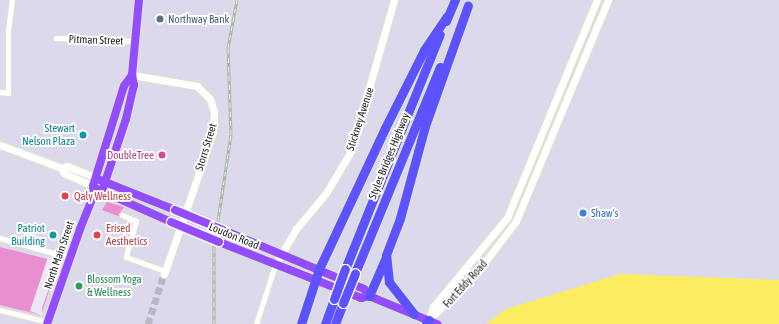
<!DOCTYPE html>
<style>
body{margin:0}
#map{position:relative;width:779px;height:324px;overflow:hidden;background:#ddd9ed;font-family:"Asap Condensed",sans-serif}
div>[style]{position:absolute}
.green>*{inset:0;background:#eb8ed0}
.plaza>*{inset:0;background:#ebe7f5}
.water>*{inset:0;background:#fcec5f}
.secondary-tunnel>*{height:7px;margin-top:-3.5px;transform-origin:0;background:repeating-linear-gradient(90deg,#b9b6c6 0 7px,transparent 0 10.5px)}
.roads{filter:drop-shadow(1px 0 #dae4ce) drop-shadow(-1px 0 #dae4ce) drop-shadow(0 1px #dae4ce) drop-shadow(0 -1px #dae4ce)}
.street>*{height:5px;margin:-2.5px;padding:0 2.5px;transform-origin:2.5px;border-radius:2.5px;background:#fff}
.secondary>*{height:7px;margin:-3.5px;padding:0 3.5px;transform-origin:3.5px;border-radius:3.5px;background:#fff}
.primary>*{height:8px;margin:-4px;padding:0 4px;transform-origin:4px;border-radius:4px;background:#934cff}
.highway>*{height:9px;margin:-4.5px;padding:0 4.5px;transform-origin:4.5px;border-radius:4.5px;background:#5d52ff}
.rail>*{height:3px;margin-top:-1.5px;transform-origin:0;background:repeating-linear-gradient(90deg,#fff 0 4.5px,#a9b69b 0 9px);box-sizing:border-box;border-block:1px solid #a9b69b}
.bridges{filter:drop-shadow(1px 0 #fff) drop-shadow(-1px 0 #fff) drop-shadow(0 1px #fff) drop-shadow(0 -1px #fff)}
.primary-bridge>*{height:8px;margin:-4px;padding:0 4px;transform-origin:4px;border-radius:4px;background:#934cff}
.highway-bridge>*{height:9px;margin:-4.5px;padding:0 4.5px;transform-origin:4.5px;border-radius:4.5px;background:#5d52ff}
.dots>*{width:11px;height:11px;translate:-50% -50%;box-sizing:border-box;border:2px solid #fff;border-radius:50%}
span{translate:-50% -50%;white-space:nowrap;text-align:center;line-height:1.15;-webkit-text-stroke:4px #fff;paint-order:stroke}
.service-label{font-size:11px;color:#4e5e75}
.left{translate:0 -50%;text-align:left}
.street-label{font-size:11px;color:#292929}
.culture-label{font-size:11px;color:#0d838f}
.right{translate:-100% -50%;text-align:right}
.hotel-label{font-size:11px;color:#b23c85}
.health-label{font-size:11px;color:#be3a42}
.shop-label{font-size:11px;color:#366cbe}
.leisure-label{font-size:11px;color:#27864d}
</style>
<div id="map">
<div class="green">
<i style="clip-path:polygon(107px 202px,124px 207px,118px 216px,102px 210px)"></i>
<i style="clip-path:polygon(0 247px,59px 262px,41px 315px,0 305px)"></i>
</div>
<div class="plaza">
<i style="clip-path:polygon(48px 257px,59px 260px,42px 308px,43px 316px,30px 311px)"></i>
</div>
<div class="water">
<i style="clip-path:polygon(620px 274px,779px 280px,779px 324px,486px 324px,506px 309px)"></i>
</div>
<div class="secondary-tunnel">
<i style="left:148px;top:324px;width:52px;rotate:-72.3deg"></i>
</div>
<div class="roads">
<div class="street">
<i style="left:56px;top:38px;width:80px;rotate:2.1deg"></i>
<i style="left:0;top:92px;width:8px;rotate:7deg"></i>
<i style="left:8px;top:93px;width:62px;rotate:-90deg"></i>
<i style="left:8px;top:31px;width:31px;rotate:-83deg"></i>
<i style="left:122px;top:215px;width:15px;rotate:23deg"></i>
<i style="left:136px;top:221px;width:37px;rotate:106deg"></i>
<i style="left:126px;top:257px;width:41px;rotate:19.7deg"></i>
<i style="left:0;top:238px;width:74px;rotate:15.7deg"></i>
<i style="left:0;top:310px;width:49px;rotate:14deg"></i>
<i style="left:256px;top:324px;width:62px;rotate:-72.1deg"></i>
</div>
<div class="secondary">
<i style="left:132px;top:75px;width:66px;rotate:9.6deg"></i>
<i style="left:197px;top:86px;width:18px;rotate:45deg"></i>
<i style="left:210px;top:99px;width:14px;rotate:73deg"></i>
<i style="left:214px;top:112px;width:20px;rotate:93deg"></i>
<i style="left:213px;top:132px;width:150px;rotate:109deg"></i>
<i style="left:0;top:145px;width:54px;rotate:20.4deg"></i>
<i style="left:51px;top:164px;width:11px;rotate:22deg"></i>
<i style="left:61px;top:168px;width:6px;rotate:59deg"></i>
<i style="left:64px;top:173px;width:32px;rotate:24deg"></i>
<i style="left:61px;top:168px;width:6px;rotate:-18deg"></i>
<i style="left:67px;top:166px;width:31px;rotate:22deg"></i>
<i style="left:275px;top:265px;width:42px;rotate:-59.7deg"></i>
<i style="left:296px;top:229px;width:47px;rotate:-50.2deg"></i>
<i style="left:326px;top:193px;width:49px;rotate:-59.2deg"></i>
<i style="left:351px;top:151px;width:157px;rotate:-74.1deg"></i>
<i style="left:429px;top:320px;width:79px;rotate:-46deg"></i>
<i style="left:484px;top:263px;width:53px;rotate:-52.7deg"></i>
<i style="left:516px;top:221px;width:239px;rotate:-67.4deg"></i>
<i style="left:429px;top:320px;width:14px;rotate:-73deg"></i>
<i style="left:433px;top:307px;width:116px;rotate:-50.3deg"></i>
<i style="left:507px;top:218px;width:236px;rotate:-67.6deg"></i>
</div>
<div class="primary">
<i style="left:100px;top:180px;width:81px;rotate:21.8deg"></i>
<i style="left:97px;top:189px;width:81px;rotate:24deg"></i>
<i style="left:94px;top:194px;width:8px;rotate:-97deg"></i>
<i style="left:93px;top:186px;width:105px;rotate:-72.8deg"></i>
<i style="left:124px;top:86px;width:14px;rotate:-54deg"></i>
<i style="left:223px;top:230px;width:153px;rotate:22.7deg"></i>
<i style="left:364px;top:289px;width:9px;rotate:54deg"></i>
<i style="left:219px;top:242px;width:153px;rotate:21.5deg"></i>
<i style="left:361px;top:298px;width:8px;rotate:-14deg"></i>
<i style="left:369px;top:296px;width:74px;rotate:22.4deg"></i>
<i style="left:47px;top:324px;width:101px;rotate:-70.8deg"></i>
<i style="left:80px;top:229px;width:38px;rotate:-68deg"></i>
<i style="left:94px;top:194px;width:9px;rotate:-21deg"></i>
<i style="left:102px;top:191px;width:76px;rotate:-71.6deg"></i>
<i style="left:126px;top:119px;width:35px;rotate:-77deg"></i>
<i style="left:134px;top:85px;width:10px;rotate:-101deg"></i>
<i style="left:132px;top:75px;width:75px;rotate:-84.7deg"></i>
</div>
<div class="highway">
<i style="left:446px;top:21px;width:23px;rotate:-67deg"></i>
<i style="left:345px;top:269px;width:253px;rotate:-68deg"></i>
<i style="left:355px;top:273px;width:223px;rotate:-67.6deg"></i>
<i style="left:369px;top:296px;width:43px;rotate:-66.4deg"></i>
<i style="left:414px;top:314px;width:41px;rotate:-128deg"></i>
<i style="left:389px;top:282px;width:27px;rotate:-96deg"></i>
<i style="left:386px;top:255px;width:40px;rotate:-69deg"></i>
<i style="left:400px;top:218px;width:95px;rotate:-74.8deg"></i>
<i style="left:425px;top:126px;width:128px;rotate:-70.4deg"></i>
<i style="left:301px;top:324px;width:58px;rotate:-71.9deg"></i>
<i style="left:319px;top:269px;width:156px;rotate:-64.9deg"></i>
<i style="left:385px;top:128px;width:87px;rotate:-63.4deg"></i>
<i style="left:424px;top:50px;width:41px;rotate:-55.9deg"></i>
<i style="left:325px;top:324px;width:27px;rotate:-70deg"></i>
<i style="left:335px;top:324px;width:22px;rotate:-69deg"></i>
<i style="left:426px;top:324px;width:5px;rotate:-53deg"></i>
</div>
</div>
<div class="rail">
<i style="left:214px;top:324px;width:77px;rotate:-90deg"></i>
<i style="left:214px;top:247px;width:114px;rotate:-81.4deg"></i>
<i style="left:231px;top:134px;width:86px;rotate:-92deg"></i>
<i style="left:228px;top:48px;width:49px;rotate:-79.4deg"></i>
</div>
<div class="bridges">
<div class="primary-bridge">
<i style="left:175px;top:210px;width:52px;rotate:22.6deg"></i>
<i style="left:171px;top:222px;width:52px;rotate:22.6deg"></i>
</div>
<div class="highway-bridge">
<i style="left:334px;top:299px;width:32px;rotate:-70deg"></i>
<i style="left:343px;top:303px;width:32px;rotate:-68deg"></i>
</div>
</div>
<div class="dots">
<i style="left:160px;top:19px;background:#5c6f8a"></i>
<i style="left:83px;top:135px;background:#0f9aa8"></i>
<i style="left:162px;top:155px;background:#d1479c"></i>
<i style="left:65px;top:196px;background:#e0444e"></i>
<i style="left:583px;top:213px;background:#3f7fe0"></i>
<i style="left:53px;top:235px;background:#0f9aa8"></i>
<i style="left:97px;top:235px;background:#e0444e"></i>
<i style="left:79px;top:286px;background:#2e9e5b"></i>
</div>
<div class="service-label">
<span class="left" style="left:168px;top:19px">Northway Bank</span>
</div>
<div class="street-label">
<span style="left:96px;top:40px;rotate:2deg">Pitman Street</span>
<span style="left:360px;top:119px;rotate:-72deg">Stickney Avenue</span>
<span style="left:206px;top:147px;rotate:-73deg">Storrs Street</span>
<span style="left:389px;top:156px;rotate:-68deg">Styles Bridges Highway</span>
<span style="left:234px;top:236px;rotate:22deg">Loudon Road</span>
<span style="left:59px;top:255px;rotate:-71deg">North Main Street</span>
<span style="left:465px;top:284px;rotate:-48deg">Fort Eddy Road</span>
</div>
<div class="culture-label">
<span class="right" style="left:75px;top:135px">Stewart<br>Nelson Plaza</span>
<span class="right" style="left:45px;top:235px">Patriot<br>Building</span>
</div>
<div class="hotel-label">
<span class="right" style="left:154px;top:155px">DoubleTree</span>
</div>
<div class="health-label">
<span class="left" style="left:74px;top:196px">Qaly Wellness</span>
<span class="left" style="left:106px;top:235px">Erised<br>Aesthetics</span>
</div>
<div class="shop-label">
<span class="left" style="left:591px;top:213px">Shaw's</span>
</div>
<div class="leisure-label">
<span class="left" style="left:87px;top:286px">Blossom Yoga<br>&amp; Wellness</span>
</div>
</div>
